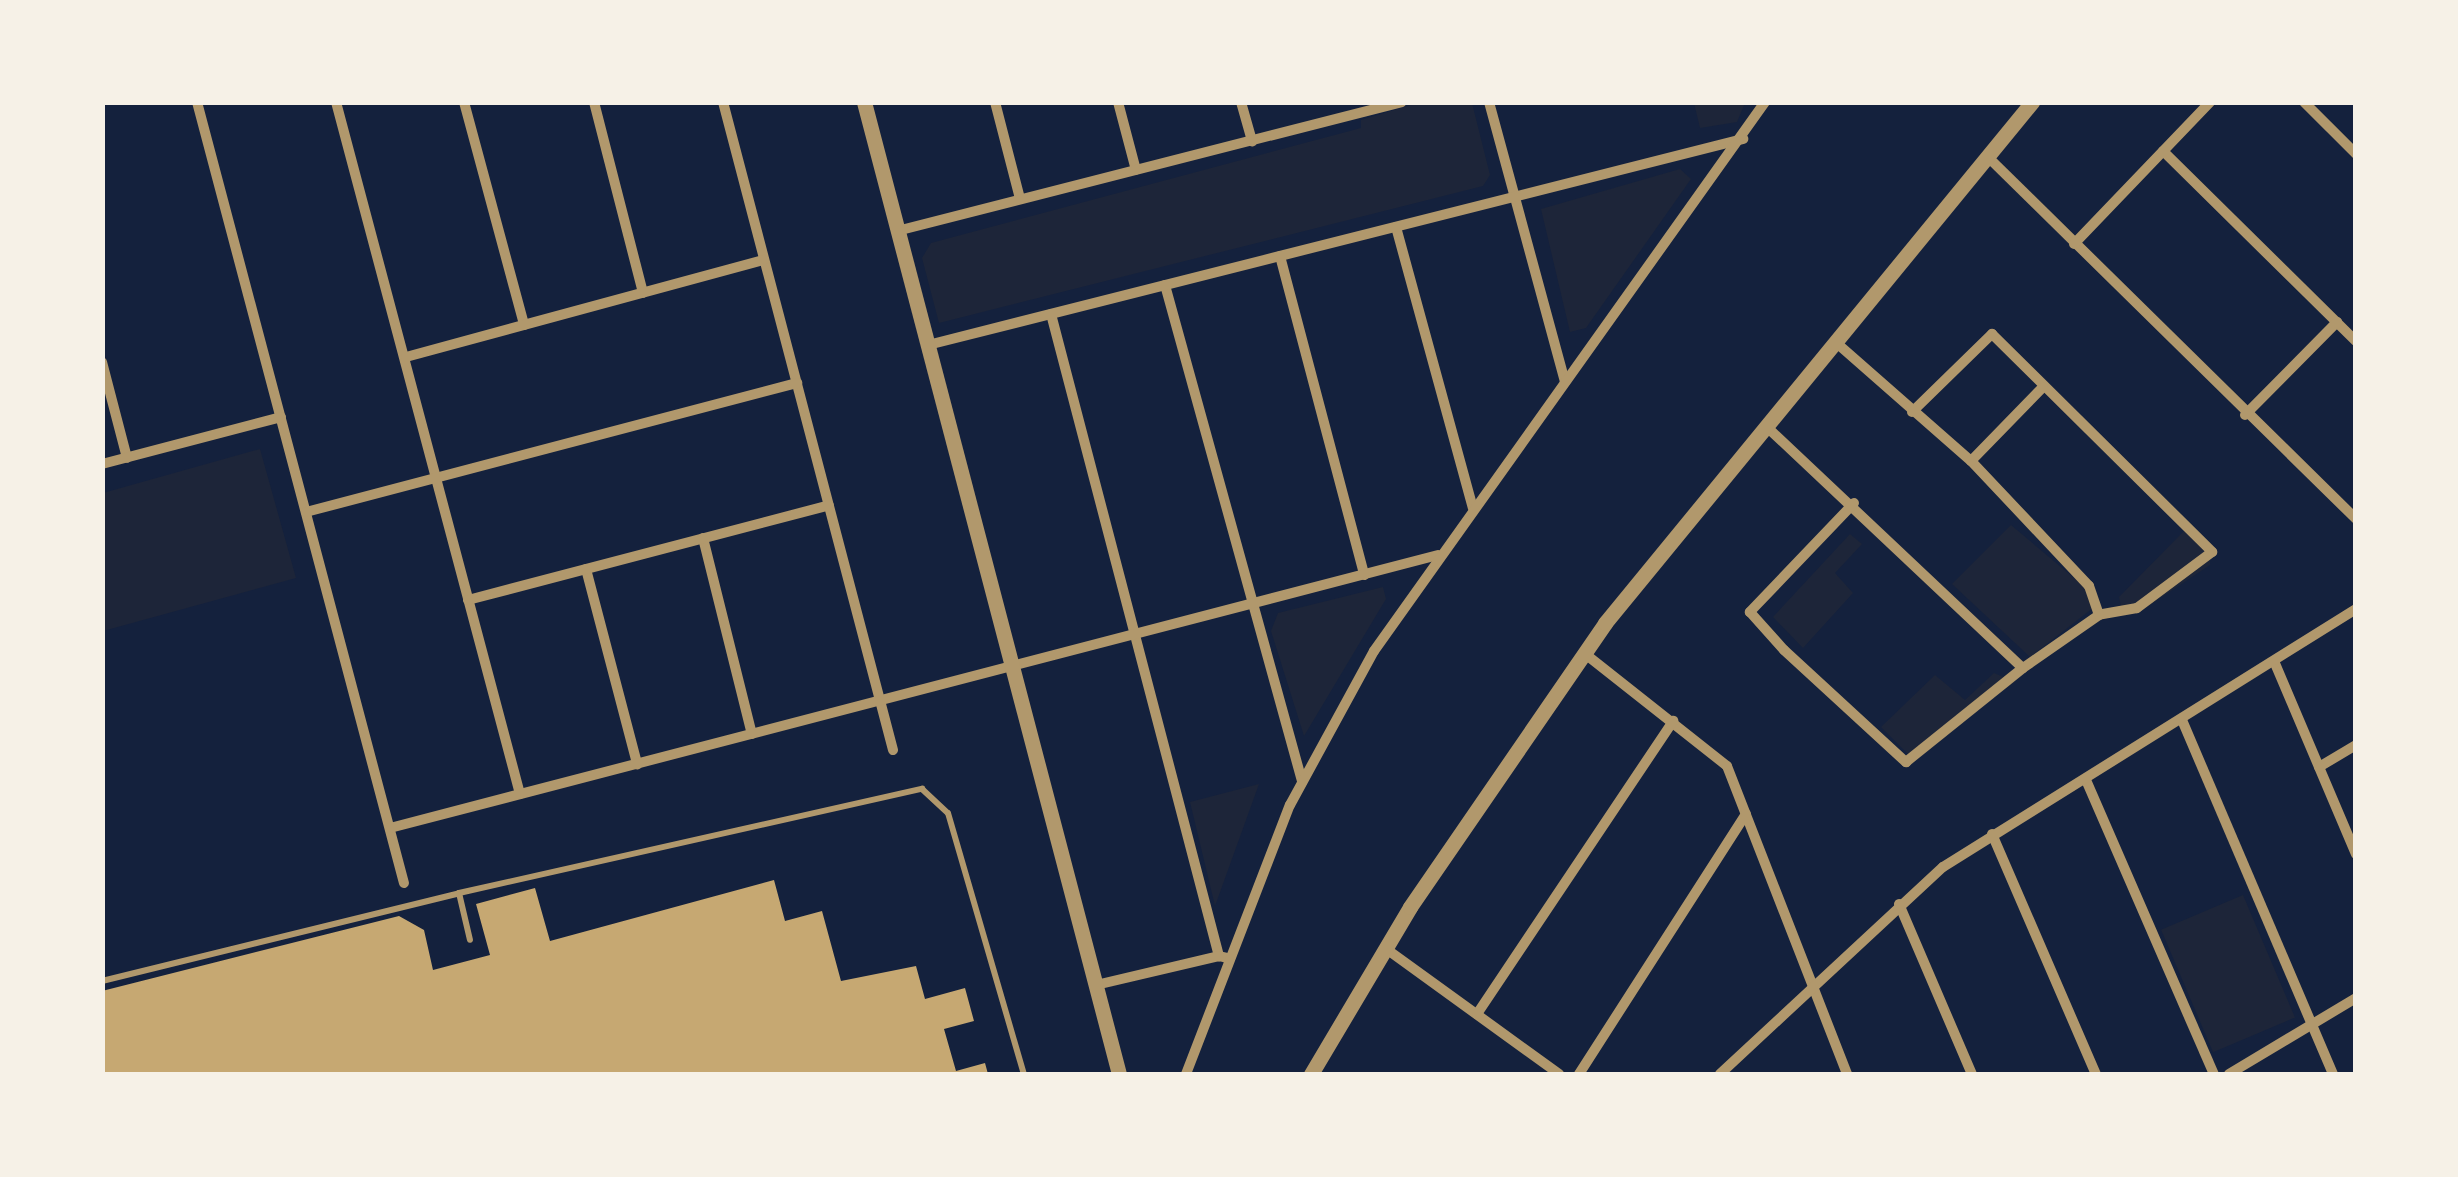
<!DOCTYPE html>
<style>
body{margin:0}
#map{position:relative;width:2458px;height:1177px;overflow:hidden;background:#14213d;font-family:"IBM Plex Sans",sans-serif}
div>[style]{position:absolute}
.green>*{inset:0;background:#1d2539;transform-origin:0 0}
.building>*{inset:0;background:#c6a872}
.service>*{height:6px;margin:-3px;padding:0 3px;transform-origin:3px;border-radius:3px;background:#b1986c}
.minor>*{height:10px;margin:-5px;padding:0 5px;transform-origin:5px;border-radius:5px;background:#b1986c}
.tertiary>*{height:15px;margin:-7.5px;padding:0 7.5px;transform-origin:7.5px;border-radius:7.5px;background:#b1986c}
span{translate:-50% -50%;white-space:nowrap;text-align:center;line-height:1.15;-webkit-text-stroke:8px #f6f1e7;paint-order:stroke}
.frame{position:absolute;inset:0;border:105px solid #f6f1e7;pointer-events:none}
</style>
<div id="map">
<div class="green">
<i style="clip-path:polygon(1421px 102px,1472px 103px,1490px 175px,1483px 186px,939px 323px,922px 258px,931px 243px,1361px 128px,1361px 120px)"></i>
<i style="clip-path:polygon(1694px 103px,1694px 102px,1745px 103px,1737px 122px,1700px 128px)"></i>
<i style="clip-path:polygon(1680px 169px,1691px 179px,1586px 328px,1570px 332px,1541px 209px)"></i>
<i style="clip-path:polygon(260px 449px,296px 578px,103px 631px,103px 493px)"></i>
<i style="clip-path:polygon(2011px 525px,2086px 588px,2093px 608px,2030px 657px,1952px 584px)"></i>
<i style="clip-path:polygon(2186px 529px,2210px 550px,2210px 565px,2144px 609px,2121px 607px,2119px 597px)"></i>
<i style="clip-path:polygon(1850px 534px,1862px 544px,1835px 573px,1853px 593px,1803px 648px,1773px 617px)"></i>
<i style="clip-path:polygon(1383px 587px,1386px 599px,1304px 736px,1271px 631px,1278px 613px)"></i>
<i style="clip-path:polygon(1994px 673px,2015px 682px,1909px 755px,1881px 727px,1935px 675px,1965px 700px)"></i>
<i style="clip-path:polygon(1259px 784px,1215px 906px,1190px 802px)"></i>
<i style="left:2243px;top:895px;width:133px;height:89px;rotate:67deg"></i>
</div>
<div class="building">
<i style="clip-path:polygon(774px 880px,785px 921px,822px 911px,841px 981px,916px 966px,925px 999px,965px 988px,974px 1021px,944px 1029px,956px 1071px,985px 1063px,988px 1074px,102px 1074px,102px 991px,399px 916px,424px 930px,433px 970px,490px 955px,476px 904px,535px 888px,550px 941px)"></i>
</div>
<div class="service">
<i style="left:459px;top:893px;width:475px;rotate:-12.7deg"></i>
<i style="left:922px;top:789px;width:35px;rotate:43deg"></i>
<i style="left:948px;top:813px;width:272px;rotate:73.8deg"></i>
<i style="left:102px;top:981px;width:368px;rotate:-13.8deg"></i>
<i style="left:459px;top:893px;width:48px;rotate:76.8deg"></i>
</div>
<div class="minor">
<i style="left:197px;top:102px;width:808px;rotate:75.16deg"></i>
<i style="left:336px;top:102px;width:716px;rotate:75.11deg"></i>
<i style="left:464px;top:102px;width:231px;rotate:74.9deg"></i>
<i style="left:594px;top:102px;width:197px;rotate:75.6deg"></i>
<i style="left:723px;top:102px;width:670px;rotate:75.3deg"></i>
<i style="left:995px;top:102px;width:100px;rotate:75.5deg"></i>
<i style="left:1118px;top:102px;width:70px;rotate:75.2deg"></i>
<i style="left:1241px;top:102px;width:41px;rotate:74.2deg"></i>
<i style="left:1489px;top:102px;width:290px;rotate:74.8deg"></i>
<i style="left:2304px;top:102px;width:74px;rotate:45deg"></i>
<i style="left:2163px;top:151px;width:271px;rotate:44.6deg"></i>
<i style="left:1992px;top:161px;width:511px;rotate:44.52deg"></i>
<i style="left:1396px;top:227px;width:291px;rotate:74.7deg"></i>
<i style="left:897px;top:231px;width:521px;rotate:-14.33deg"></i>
<i style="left:2074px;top:244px;width:197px;rotate:-46.2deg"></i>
<i style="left:1280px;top:256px;width:330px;rotate:75.2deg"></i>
<i style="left:1165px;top:285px;width:515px;rotate:74.56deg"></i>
<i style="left:1051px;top:314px;width:664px;rotate:75.34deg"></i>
<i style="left:1219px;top:956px;width:8px;rotate:14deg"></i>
<i style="left:928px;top:345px;width:841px;rotate:-14.19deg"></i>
<i style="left:406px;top:357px;width:371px;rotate:-15.2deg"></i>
<i style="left:102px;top:362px;width:99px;rotate:75.4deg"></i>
<i style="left:1912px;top:412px;width:112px;rotate:-44.3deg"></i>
<i style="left:1992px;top:334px;width:310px;rotate:44.7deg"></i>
<i style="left:2212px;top:552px;width:94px;rotate:143.3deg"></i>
<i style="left:2137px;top:608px;width:39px;rotate:170deg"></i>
<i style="left:2245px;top:415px;width:131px;rotate:-45.3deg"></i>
<i style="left:1768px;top:428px;width:350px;rotate:43.3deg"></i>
<i style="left:2023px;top:668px;width:93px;rotate:-34.9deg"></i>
<i style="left:2099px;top:615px;width:31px;rotate:-109deg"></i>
<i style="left:2089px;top:586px;width:172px;rotate:-133.3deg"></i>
<i style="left:1971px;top:461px;width:177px;rotate:-138.7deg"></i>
<i style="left:1971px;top:461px;width:103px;rotate:-45.8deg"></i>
<i style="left:102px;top:464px;width:185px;rotate:-14.7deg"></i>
<i style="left:1854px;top:503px;width:151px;rotate:133.7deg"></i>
<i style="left:1750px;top:612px;width:51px;rotate:48.2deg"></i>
<i style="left:1784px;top:650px;width:166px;rotate:42.6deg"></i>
<i style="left:1906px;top:762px;width:150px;rotate:-38.8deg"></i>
<i style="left:306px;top:512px;width:508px;rotate:-14.72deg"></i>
<i style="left:703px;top:538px;width:202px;rotate:76deg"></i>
<i style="left:586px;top:569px;width:202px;rotate:75.3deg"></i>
<i style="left:468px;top:600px;width:373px;rotate:-14.7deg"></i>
<i style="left:1584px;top:653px;width:182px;rotate:38.3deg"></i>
<i style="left:1727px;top:766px;width:331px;rotate:68.7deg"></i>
<i style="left:2274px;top:661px;width:210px;rotate:67deg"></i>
<i style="left:2182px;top:720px;width:385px;rotate:66.9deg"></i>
<i style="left:2319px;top:767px;width:43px;rotate:-30.7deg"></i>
<i style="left:2086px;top:780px;width:321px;rotate:66.5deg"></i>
<i style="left:390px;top:828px;width:1083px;rotate:-14.6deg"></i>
<i style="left:1992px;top:834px;width:262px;rotate:66.6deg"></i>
<i style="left:1899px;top:904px;width:185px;rotate:66.8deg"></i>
<i style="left:1385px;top:948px;width:215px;rotate:35.9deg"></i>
<i style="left:1096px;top:985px;width:126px;rotate:-13.3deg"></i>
<i style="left:1477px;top:1014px;width:353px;rotate:-56.2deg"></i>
<i style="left:1186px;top:1074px;width:288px;rotate:-68.9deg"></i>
<i style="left:1290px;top:805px;width:175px;rotate:-61.4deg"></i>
<i style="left:1374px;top:651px;width:674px;rotate:-54.54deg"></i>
<i style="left:1579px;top:1074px;width:309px;rotate:-57.3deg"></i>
<i style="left:1720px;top:1074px;width:304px;rotate:-42.9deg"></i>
<i style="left:1943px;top:867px;width:487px;rotate:-32deg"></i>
<i style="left:2229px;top:1074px;width:148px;rotate:-30.9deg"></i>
</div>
<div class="tertiary">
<i style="left:864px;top:102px;width:1005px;rotate:75.3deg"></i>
<i style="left:1311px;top:1074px;width:194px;rotate:-59.3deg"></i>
<i style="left:1410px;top:907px;width:345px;rotate:-55.5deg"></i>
<i style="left:1605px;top:623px;width:674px;rotate:-50.66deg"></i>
</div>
<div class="frame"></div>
</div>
